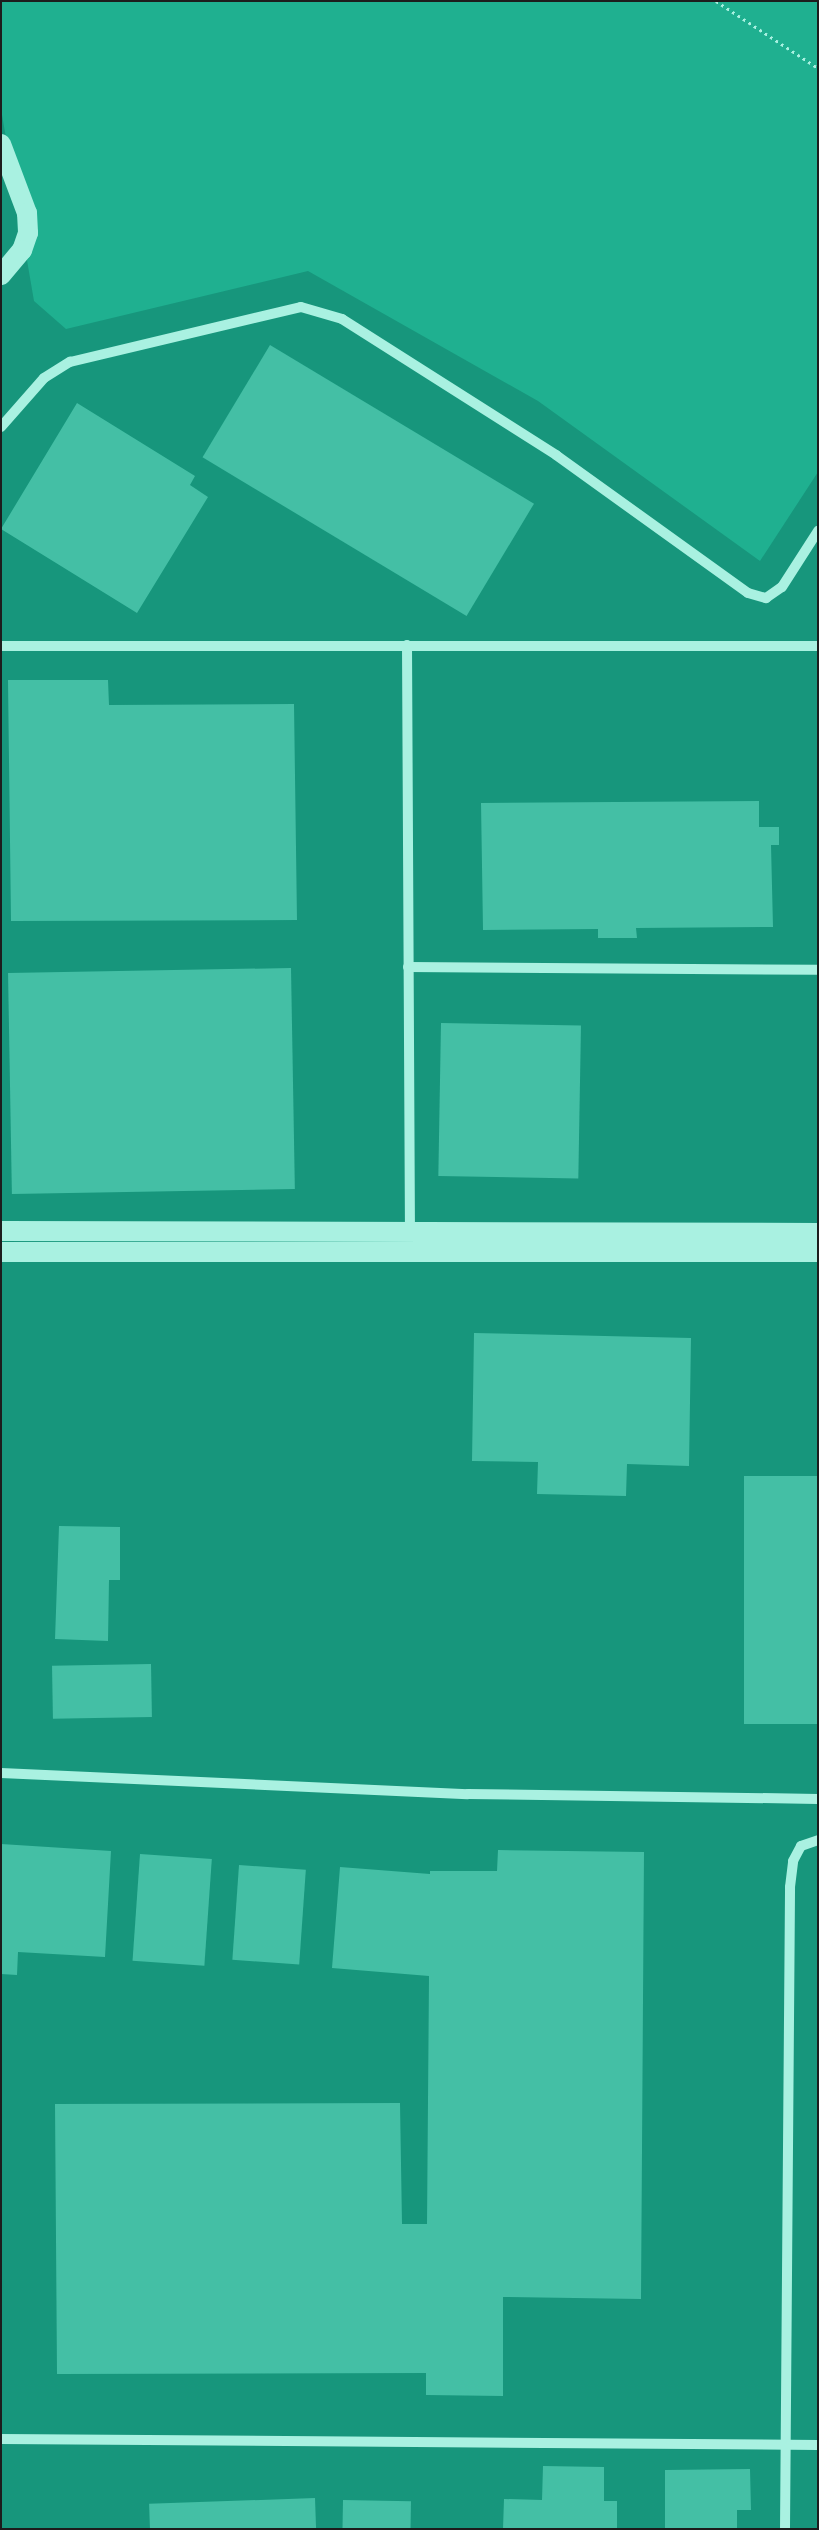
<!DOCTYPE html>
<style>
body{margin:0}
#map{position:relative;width:819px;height:2530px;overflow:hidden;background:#17967c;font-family:"Varela Round",sans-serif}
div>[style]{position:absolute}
.green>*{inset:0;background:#1fb090}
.building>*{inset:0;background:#44bfa5;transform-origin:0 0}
.path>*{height:3px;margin-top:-1.5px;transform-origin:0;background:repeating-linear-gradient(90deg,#a9f1e1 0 2.5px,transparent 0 6.5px)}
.lane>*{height:10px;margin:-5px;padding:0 5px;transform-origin:5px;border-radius:5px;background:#a9f1e1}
.street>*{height:20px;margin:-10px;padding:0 10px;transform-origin:10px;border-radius:10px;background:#a9f1e1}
span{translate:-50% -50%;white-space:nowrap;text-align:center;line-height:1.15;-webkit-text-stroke:4px #17967c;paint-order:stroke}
.frame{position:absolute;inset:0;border:2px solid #1d1d1d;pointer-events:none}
</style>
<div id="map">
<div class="green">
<i style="clip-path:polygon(1px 1px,818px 1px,818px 472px,760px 561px,538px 401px,308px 271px,66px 329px,34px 301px,1px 109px)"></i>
</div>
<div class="building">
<i style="left:270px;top:345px;width:308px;height:131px;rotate:31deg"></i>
<i style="clip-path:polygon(77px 403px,195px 476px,190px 485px,208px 497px,137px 613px,1px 529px)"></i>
<i style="clip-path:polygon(8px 680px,108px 680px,109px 705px,294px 704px,297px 920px,11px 921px)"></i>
<i style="clip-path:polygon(759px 801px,759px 827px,779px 827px,779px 845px,771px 845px,773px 927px,636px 928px,637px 938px,598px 938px,598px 929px,483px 930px,481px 803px)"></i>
<i style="left:291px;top:968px;width:221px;height:283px;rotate:89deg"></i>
<i style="left:441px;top:1023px;width:140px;height:153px;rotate:1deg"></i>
<i style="clip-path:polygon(474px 1333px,691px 1338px,689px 1466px,627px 1464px,626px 1496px,537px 1494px,538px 1462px,472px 1461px)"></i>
<i style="left:744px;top:1476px;width:74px;height:248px"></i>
<i style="clip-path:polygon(59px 1526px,120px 1527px,120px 1580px,109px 1580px,108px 1641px,55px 1639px)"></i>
<i style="left:151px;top:1664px;width:53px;height:99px;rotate:89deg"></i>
<i style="clip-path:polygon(1px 1844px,111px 1851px,105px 1957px,18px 1952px,17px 1975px,1px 1974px)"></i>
<i style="clip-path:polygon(498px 1850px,644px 1852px,641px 2299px,503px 2297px,503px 2396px,426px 2395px,426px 2373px,57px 2374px,55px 2104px,400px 2103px,402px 2224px,427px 2224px,429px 1976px,332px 1968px,340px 1867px,430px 1874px,430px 1871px,497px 1871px)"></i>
<i style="left:140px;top:1854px;width:72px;height:107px;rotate:4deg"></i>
<i style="left:239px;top:1865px;width:67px;height:95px;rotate:4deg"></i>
<i style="clip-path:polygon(543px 2466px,604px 2467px,604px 2501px,617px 2501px,617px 2529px,503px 2529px,504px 2499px,542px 2500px)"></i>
<i style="clip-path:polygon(750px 2469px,751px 2510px,737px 2510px,737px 2529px,665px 2529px,665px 2470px)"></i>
<i style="left:315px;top:2498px;width:31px;height:166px;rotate:88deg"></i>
<i style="left:343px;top:2500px;width:68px;height:29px;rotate:1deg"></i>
</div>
<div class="path">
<i style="left:716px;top:1px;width:122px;rotate:33.3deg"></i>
</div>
<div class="lane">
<i style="left:1px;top:427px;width:65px;rotate:-48.7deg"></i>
<i style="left:44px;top:378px;width:31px;rotate:-32deg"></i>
<i style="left:70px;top:362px;width:237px;rotate:-13.4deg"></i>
<i style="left:301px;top:307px;width:43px;rotate:16.3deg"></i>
<i style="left:342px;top:319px;width:254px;rotate:32.4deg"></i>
<i style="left:556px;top:455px;width:236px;rotate:35.7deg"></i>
<i style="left:748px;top:593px;width:19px;rotate:16deg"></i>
<i style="left:766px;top:598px;width:19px;rotate:-35deg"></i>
<i style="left:782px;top:587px;width:67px;rotate:-57.3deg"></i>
<i style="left:407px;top:645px;width:588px;rotate:89.71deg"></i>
<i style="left:1px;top:646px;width:817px"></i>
<i style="left:408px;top:967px;width:410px;rotate:0.4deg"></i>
<i style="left:1px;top:1773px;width:467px;rotate:2.6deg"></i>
<i style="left:468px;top:1794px;width:350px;rotate:0.8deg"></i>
<i style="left:1px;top:2439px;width:817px;rotate:0.42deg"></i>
<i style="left:785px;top:2529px;width:642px;rotate:-89.55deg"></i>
<i style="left:790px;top:1887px;width:26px;rotate:-83deg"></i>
<i style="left:793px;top:1861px;width:17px;rotate:-62deg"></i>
<i style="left:801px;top:1846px;width:18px;rotate:-19deg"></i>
</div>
<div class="street">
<i style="left:1px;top:144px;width:74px;rotate:69.4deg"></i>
<i style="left:27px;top:213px;width:20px;rotate:87deg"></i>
<i style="left:28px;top:233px;width:18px;rotate:109deg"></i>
<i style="left:22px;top:250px;width:33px;rotate:130deg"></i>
<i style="left:1px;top:1231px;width:817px;rotate:0.14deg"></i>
<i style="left:1px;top:1252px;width:817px"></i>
</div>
<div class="frame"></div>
</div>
